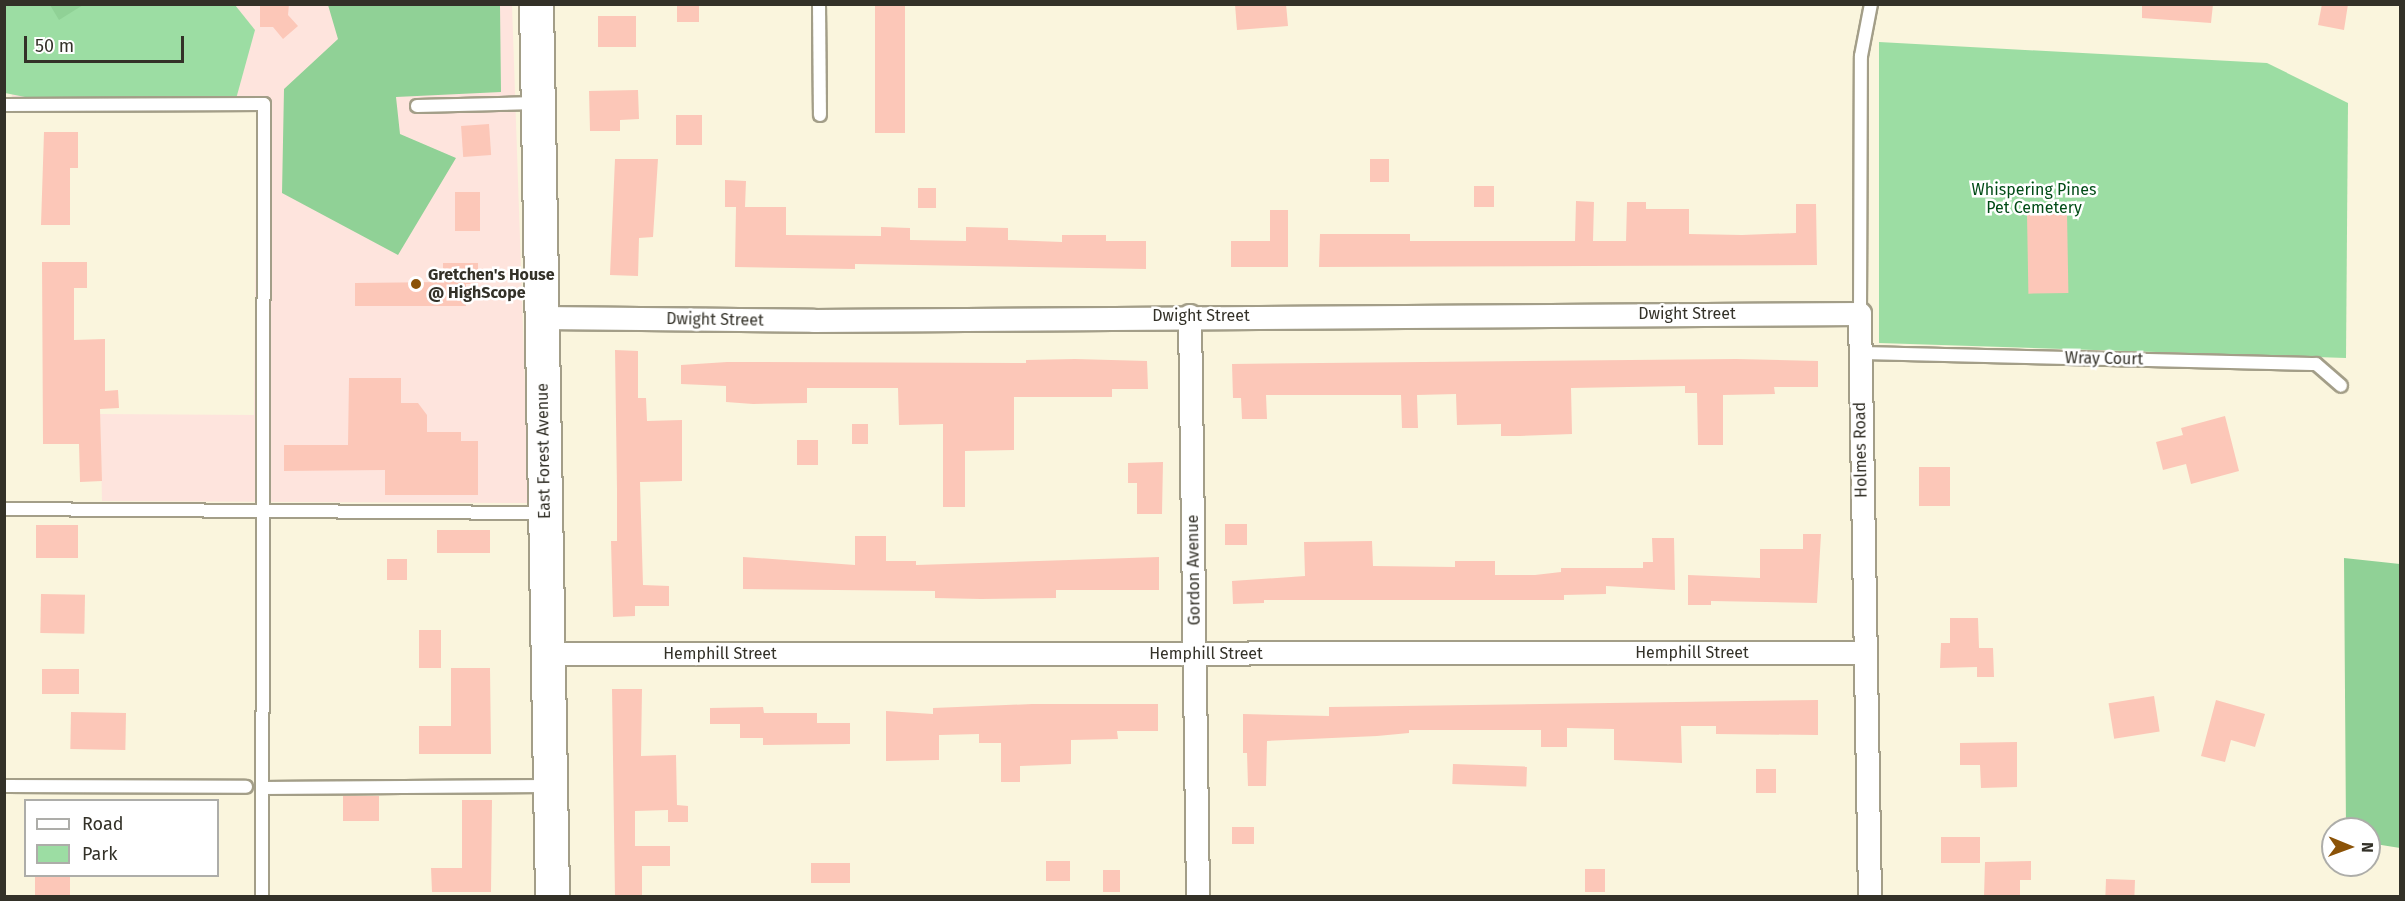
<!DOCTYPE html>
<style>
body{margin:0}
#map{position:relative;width:2405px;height:901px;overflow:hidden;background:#faf5dd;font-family:"Fira Sans",sans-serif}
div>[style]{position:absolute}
.commercial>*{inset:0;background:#fee4dd}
.green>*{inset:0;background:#9cdda3}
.forest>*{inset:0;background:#90d196}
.building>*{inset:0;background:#fcc7b8;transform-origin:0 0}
.roads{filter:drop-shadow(2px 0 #a39e88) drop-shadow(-2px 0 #a39e88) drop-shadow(0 2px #a39e88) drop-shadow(0 -2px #a39e88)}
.service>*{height:12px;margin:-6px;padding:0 6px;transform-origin:6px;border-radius:6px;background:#fff}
.minor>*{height:22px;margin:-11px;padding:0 11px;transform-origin:11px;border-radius:11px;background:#fff}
.secondary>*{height:33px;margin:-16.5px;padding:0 16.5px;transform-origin:16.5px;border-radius:16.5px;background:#fff}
.dots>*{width:16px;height:16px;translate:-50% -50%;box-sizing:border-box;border:3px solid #fff;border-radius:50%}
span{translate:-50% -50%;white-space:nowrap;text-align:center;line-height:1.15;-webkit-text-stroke:5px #fff;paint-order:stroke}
.park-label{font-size:16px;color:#004b16}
.poi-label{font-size:16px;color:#333128;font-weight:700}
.left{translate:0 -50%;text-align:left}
.street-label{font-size:16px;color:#333128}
.frame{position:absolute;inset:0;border:6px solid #333128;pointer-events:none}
.legend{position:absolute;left:24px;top:799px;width:195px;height:78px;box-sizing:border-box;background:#fff;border:2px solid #adada9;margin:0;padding:8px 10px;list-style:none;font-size:18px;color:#333128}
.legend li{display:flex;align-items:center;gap:12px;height:30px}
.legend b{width:30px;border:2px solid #adada9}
.north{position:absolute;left:2321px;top:817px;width:60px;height:60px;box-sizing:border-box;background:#fff;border:2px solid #adada9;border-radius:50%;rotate:91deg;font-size:16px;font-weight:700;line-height:24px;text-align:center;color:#333128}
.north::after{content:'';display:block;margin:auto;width:21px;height:27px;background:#8b5308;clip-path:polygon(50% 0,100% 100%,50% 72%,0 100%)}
.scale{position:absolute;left:24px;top:36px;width:160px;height:27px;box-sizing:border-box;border:3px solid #333128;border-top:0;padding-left:8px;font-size:18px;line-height:21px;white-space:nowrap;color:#333128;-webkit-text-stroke:4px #fff;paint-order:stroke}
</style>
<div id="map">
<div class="commercial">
<i style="clip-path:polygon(12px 5px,512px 5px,529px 503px,102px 501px,100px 414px,254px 415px,257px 104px,12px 105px)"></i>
</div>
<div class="green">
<i style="clip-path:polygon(4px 5px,235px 5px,255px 30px,236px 99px,30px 98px,5px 93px)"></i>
<i style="clip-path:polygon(1879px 42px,2267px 63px,2348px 103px,2346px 358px,1879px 343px)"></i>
</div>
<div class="forest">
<i style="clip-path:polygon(50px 5px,83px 5px,59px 20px)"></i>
<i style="clip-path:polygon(328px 5px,500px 5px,501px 92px,396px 97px,400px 134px,456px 158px,398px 255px,282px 193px,284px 89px,338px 39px)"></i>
<i style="clip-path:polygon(2344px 558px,2400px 564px,2400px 848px,2369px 843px,2369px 829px,2346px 829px)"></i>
</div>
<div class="building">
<i style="clip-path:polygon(260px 4px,289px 4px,288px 15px,298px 26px,283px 39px,273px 27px,260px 27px)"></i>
<i style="left:677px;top:4px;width:22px;height:18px"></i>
<i style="left:875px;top:4px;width:30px;height:129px"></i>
<i style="clip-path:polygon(1235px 4px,1286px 4px,1288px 26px,1237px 30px)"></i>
<i style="clip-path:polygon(2142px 4px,2213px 4px,2211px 23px,2142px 18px)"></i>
<i style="clip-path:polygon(2322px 4px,2348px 4px,2344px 30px,2318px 25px)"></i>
<i style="left:598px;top:16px;width:38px;height:31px"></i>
<i style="clip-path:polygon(638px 90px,639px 119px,620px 120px,620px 131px,590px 131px,589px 91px)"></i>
<i style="left:676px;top:115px;width:26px;height:30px"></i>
<i style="left:489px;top:124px;width:31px;height:28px;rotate:86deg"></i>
<i style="clip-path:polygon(44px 132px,78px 132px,78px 168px,70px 168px,70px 225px,41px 225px)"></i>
<i style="clip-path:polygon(615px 159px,658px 159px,653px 237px,639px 238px,638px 276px,610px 275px)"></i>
<i style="left:1370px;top:159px;width:19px;height:23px"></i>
<i style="clip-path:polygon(725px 180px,746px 181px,745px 207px,786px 207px,786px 235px,881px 236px,881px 227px,910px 228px,910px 240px,966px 241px,966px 227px,1008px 228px,1008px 240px,1062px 242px,1062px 235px,1106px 235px,1106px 241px,1146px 241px,1146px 269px,855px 264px,855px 269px,735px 267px,736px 207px,725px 207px)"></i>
<i style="left:1474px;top:186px;width:20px;height:21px"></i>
<i style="left:918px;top:188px;width:18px;height:20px"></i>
<i style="left:455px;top:192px;width:25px;height:39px"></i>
<i style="clip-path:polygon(1576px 201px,1594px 202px,1593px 241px,1626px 241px,1627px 202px,1646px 202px,1646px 209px,1689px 209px,1689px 234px,1742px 235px,1796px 233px,1796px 204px,1816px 204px,1817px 265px,1319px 267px,1320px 234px,1410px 234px,1410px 241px,1575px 241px)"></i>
<i style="clip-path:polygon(1270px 210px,1288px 210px,1288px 267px,1231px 267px,1231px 241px,1270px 241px)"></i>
<i style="left:2067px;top:213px;width:80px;height:40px;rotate:89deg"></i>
<i style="clip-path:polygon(42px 262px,87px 262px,87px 288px,74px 288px,74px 340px,105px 339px,105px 391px,118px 390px,119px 408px,100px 409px,102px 481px,80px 482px,79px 444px,43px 444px)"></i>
<i style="clip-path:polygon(443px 263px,478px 263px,478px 284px,466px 284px,466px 306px,355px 306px,355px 283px,443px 282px)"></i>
<i style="clip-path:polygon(615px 350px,638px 351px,638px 398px,646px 398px,647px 421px,682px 420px,682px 481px,640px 482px,643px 585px,669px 586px,669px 606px,635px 606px,635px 616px,613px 617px,611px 541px,617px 541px,617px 490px)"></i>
<i style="clip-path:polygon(1075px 359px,1147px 361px,1148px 389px,1112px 389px,1112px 397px,1014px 397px,1014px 450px,965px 451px,965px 507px,943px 507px,943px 424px,899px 425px,898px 388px,807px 388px,807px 403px,753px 404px,726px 402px,726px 386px,681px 384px,681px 365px,727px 362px,1026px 363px,1026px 360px)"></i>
<i style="clip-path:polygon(1736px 359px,1818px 361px,1818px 387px,1774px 387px,1775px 394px,1723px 395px,1723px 445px,1698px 445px,1697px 393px,1685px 393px,1685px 386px,1571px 388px,1572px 434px,1520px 436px,1501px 436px,1501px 424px,1457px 425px,1456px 394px,1417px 395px,1418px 428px,1402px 428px,1401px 395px,1266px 395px,1267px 419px,1242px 419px,1241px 398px,1233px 398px,1232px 364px)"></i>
<i style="clip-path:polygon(349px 378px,401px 378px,401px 403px,418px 403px,427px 415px,427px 432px,461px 432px,461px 441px,478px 441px,478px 495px,385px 495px,385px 470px,284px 471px,284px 445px,348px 445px)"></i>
<i style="clip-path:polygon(2225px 416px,2239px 471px,2191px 484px,2186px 464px,2163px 470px,2156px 442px,2183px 435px,2181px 428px)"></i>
<i style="left:852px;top:424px;width:16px;height:20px"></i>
<i style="left:797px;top:440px;width:21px;height:25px"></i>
<i style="clip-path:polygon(1163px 462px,1162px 514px,1137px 514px,1137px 483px,1128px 483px,1128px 463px)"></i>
<i style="left:1919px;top:467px;width:31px;height:39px"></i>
<i style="left:1225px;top:524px;width:22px;height:21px"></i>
<i style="left:36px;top:525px;width:42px;height:33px"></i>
<i style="left:437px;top:530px;width:53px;height:23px"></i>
<i style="clip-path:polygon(1803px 534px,1821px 534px,1817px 603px,1711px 601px,1711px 605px,1688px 605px,1688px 575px,1760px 578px,1760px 549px,1803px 549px)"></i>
<i style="clip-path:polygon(855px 536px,886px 536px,886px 561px,916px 561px,916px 565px,1159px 557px,1159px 590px,1056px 590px,1056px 598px,981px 599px,935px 598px,935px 591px,743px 589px,743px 557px,855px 565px)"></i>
<i style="clip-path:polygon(1652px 538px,1674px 538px,1675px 590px,1606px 586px,1606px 594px,1564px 595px,1564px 600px,1264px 600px,1264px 603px,1233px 604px,1232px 581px,1305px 576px,1304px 542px,1372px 541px,1373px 566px,1455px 567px,1455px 561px,1495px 561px,1495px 575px,1535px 575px,1561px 572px,1561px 568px,1643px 568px,1643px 562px,1653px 562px)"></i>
<i style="left:387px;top:559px;width:20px;height:21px"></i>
<i style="left:41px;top:594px;width:44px;height:39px;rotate:1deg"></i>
<i style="clip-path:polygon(1950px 618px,1978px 618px,1979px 648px,1993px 648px,1994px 677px,1977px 677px,1977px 667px,1940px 668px,1941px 643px,1950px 643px)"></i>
<i style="left:419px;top:630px;width:22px;height:38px"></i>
<i style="clip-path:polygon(451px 668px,490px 668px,491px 754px,419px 754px,419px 726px,451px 726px)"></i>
<i style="left:42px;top:669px;width:37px;height:25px"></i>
<i style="clip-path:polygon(612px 689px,642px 689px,641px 756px,676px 755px,677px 805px,688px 806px,688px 822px,668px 822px,668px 810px,635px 811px,635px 846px,670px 846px,670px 866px,642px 866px,642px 897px,615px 897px)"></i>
<i style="left:2154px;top:696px;width:36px;height:46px;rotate:81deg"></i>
<i style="clip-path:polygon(1818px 700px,1818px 735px,1716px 734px,1716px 726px,1681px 726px,1682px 763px,1614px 760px,1614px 729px,1567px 728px,1567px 747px,1541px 747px,1541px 730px,1409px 730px,1409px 733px,1377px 736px,1267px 741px,1266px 786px,1248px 786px,1247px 753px,1243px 753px,1243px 714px,1329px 716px,1329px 707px)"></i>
<i style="clip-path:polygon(2216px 700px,2265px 714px,2255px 747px,2231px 740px,2225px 762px,2201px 756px)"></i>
<i style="clip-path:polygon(1032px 704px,1158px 704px,1158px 731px,1117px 731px,1118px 739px,1071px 740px,1071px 764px,1020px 766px,1020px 782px,1001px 782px,1001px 743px,979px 743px,979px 734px,939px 735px,939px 760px,886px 761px,886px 711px,933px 714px,933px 708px)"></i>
<i style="clip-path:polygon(763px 707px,764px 713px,817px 713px,817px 723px,850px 723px,850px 744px,763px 745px,763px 738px,740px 738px,740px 724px,710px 724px,710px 708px)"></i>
<i style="left:71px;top:712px;width:55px;height:37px;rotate:1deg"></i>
<i style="clip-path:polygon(2017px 742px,2017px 787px,1981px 788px,1980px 765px,1960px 765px,1960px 743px)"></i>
<i style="left:1453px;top:764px;width:74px;height:20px;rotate:2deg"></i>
<i style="left:1756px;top:769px;width:20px;height:24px"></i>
<i style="left:343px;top:796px;width:36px;height:25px"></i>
<i style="clip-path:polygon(462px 800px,492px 800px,491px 892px,432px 892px,431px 868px,462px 868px)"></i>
<i style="left:1232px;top:827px;width:22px;height:17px"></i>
<i style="left:1980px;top:837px;width:26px;height:39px;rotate:90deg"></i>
<i style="left:1046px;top:861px;width:24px;height:20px"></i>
<i style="clip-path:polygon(2031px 861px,2031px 880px,2020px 880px,2020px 897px,1984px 897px,1985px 862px)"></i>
<i style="left:850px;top:863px;width:20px;height:39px;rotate:90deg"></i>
<i style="left:1585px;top:869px;width:20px;height:23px"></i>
<i style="left:1103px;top:870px;width:17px;height:22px"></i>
<i style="left:35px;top:876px;width:35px;height:21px"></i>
<i style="left:2106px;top:879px;width:29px;height:18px;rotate:2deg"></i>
</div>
<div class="roads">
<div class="service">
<i style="left:819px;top:4px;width:111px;rotate:89.5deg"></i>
<i style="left:4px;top:105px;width:260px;rotate:-0.2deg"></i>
<i style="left:264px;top:104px;width:792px;rotate:90.14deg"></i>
<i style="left:417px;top:106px;width:119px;rotate:-1.4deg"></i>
<i style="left:1860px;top:314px;width:258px;rotate:-89.8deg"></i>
<i style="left:1861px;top:56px;width:53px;rotate:-79.1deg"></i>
<i style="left:1859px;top:353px;width:457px;rotate:1.4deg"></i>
<i style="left:2316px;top:364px;width:33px;rotate:41deg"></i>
<i style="left:4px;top:509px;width:539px;rotate:0.43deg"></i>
<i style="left:4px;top:786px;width:242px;rotate:0.2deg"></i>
<i style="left:262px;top:788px;width:287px;rotate:-0.4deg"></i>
</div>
<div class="minor">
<i style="left:1190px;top:316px;width:580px;rotate:89.21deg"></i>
<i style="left:542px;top:318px;width:272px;rotate:0.6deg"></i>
<i style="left:814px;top:321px;width:1046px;rotate:-0.38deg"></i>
<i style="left:1860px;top:314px;width:582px;rotate:89.02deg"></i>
<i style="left:549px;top:654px;width:1315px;rotate:-0.04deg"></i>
</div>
<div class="secondary">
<i style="left:536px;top:4px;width:892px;rotate:88.97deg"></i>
</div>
</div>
<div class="dots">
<i style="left:416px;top:284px;background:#8b5308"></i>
</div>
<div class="park-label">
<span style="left:2034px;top:199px">Whispering Pines<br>Pet Cemetery</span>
</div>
<div class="poi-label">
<span class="left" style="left:428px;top:284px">Gretchen's House<br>@ HighScope</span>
</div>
<div class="street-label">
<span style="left:1687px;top:314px">Dwight Street</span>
<span style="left:1201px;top:316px">Dwight Street</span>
<span style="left:715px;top:320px;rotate:1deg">Dwight Street</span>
<span style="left:2104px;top:359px;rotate:1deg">Wray Court</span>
<span style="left:1861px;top:450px;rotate:-91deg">Holmes Road</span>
<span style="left:544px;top:451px;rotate:-91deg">East Forest Avenue</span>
<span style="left:1194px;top:570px;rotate:-91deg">Gordon Avenue</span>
<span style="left:1692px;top:653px">Hemphill Street</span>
<span style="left:720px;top:654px">Hemphill Street</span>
<span style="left:1206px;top:654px">Hemphill Street</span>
</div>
<div class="frame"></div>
<ul class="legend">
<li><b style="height:8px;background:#fff"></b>Road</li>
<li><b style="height:16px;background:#9cdda3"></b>Park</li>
</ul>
<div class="north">N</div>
<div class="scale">50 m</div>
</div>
